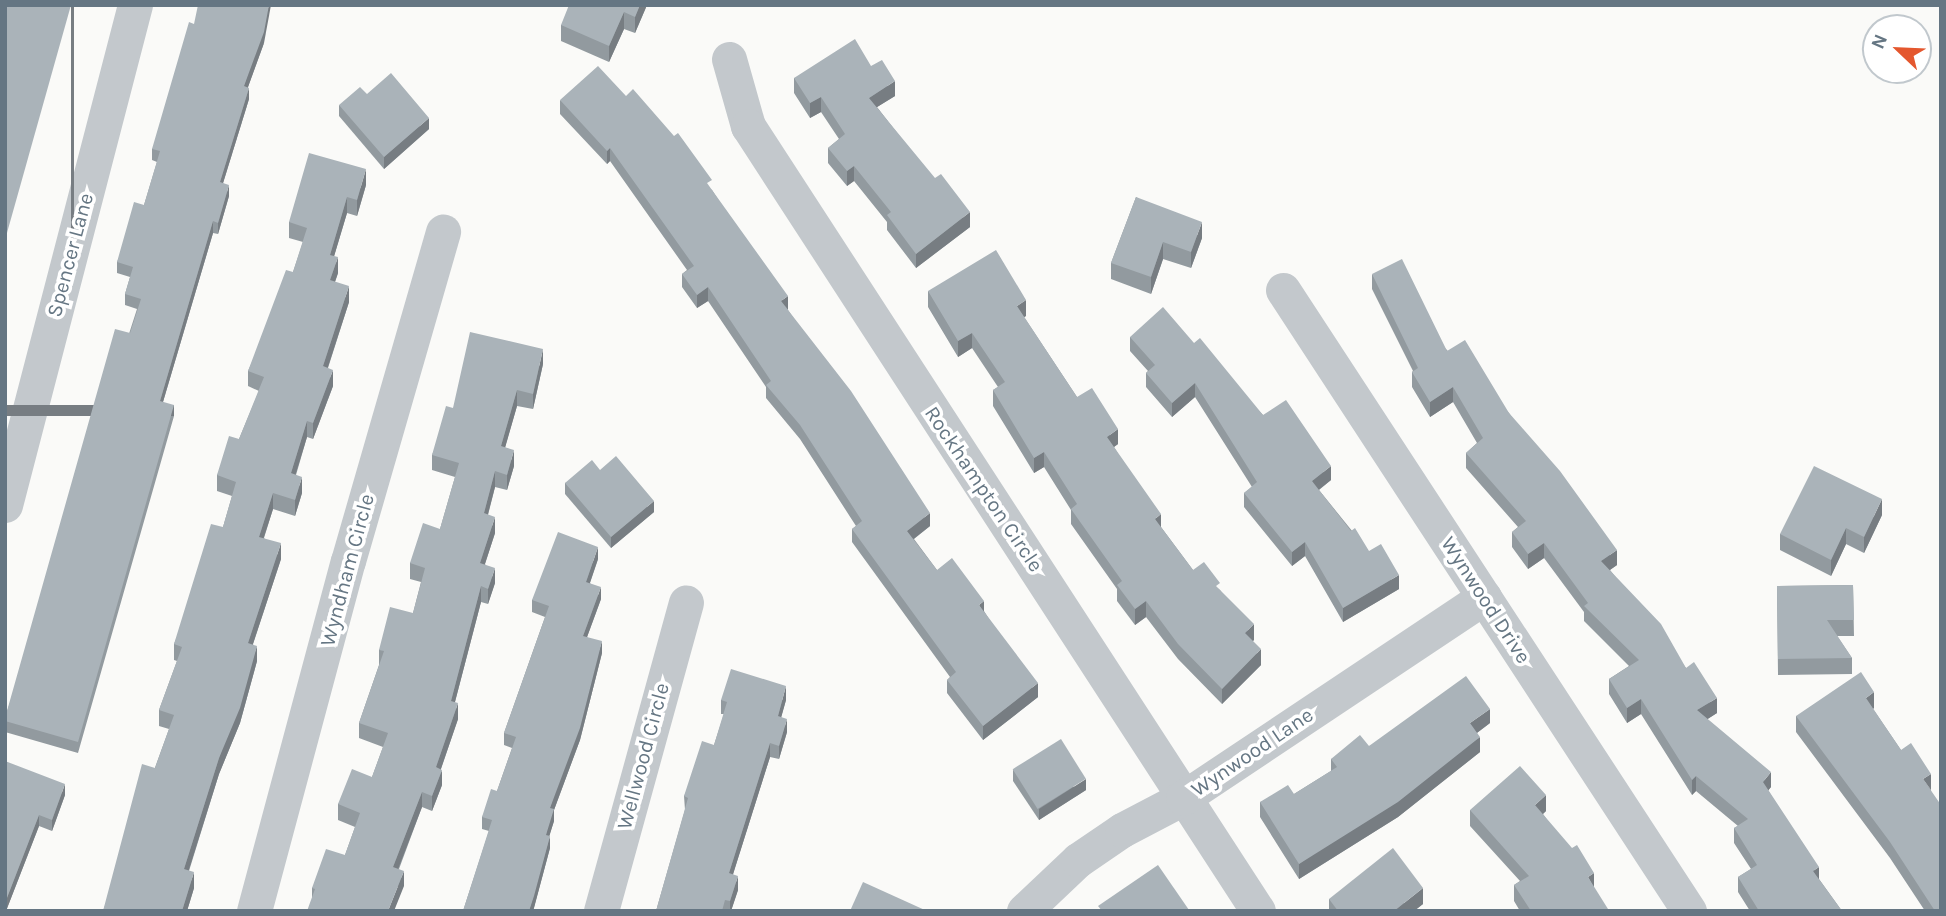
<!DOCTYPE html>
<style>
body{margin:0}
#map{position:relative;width:1946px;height:916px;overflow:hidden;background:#fafaf8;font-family:Karla,sans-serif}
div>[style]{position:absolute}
.minor>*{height:35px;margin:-17.5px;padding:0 17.5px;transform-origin:17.5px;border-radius:17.5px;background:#c3c8cc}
.wall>*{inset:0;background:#929a9f}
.shaded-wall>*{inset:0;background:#777d82;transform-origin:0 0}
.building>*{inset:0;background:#aab3b9;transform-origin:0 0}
span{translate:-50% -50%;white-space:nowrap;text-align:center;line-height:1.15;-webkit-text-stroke:7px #fff;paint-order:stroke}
.street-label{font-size:21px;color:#657683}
.frame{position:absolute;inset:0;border:7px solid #657683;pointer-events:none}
.north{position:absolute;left:1862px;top:14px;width:70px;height:70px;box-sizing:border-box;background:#fff;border:2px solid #c1c8cd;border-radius:50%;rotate:293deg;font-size:19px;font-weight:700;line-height:28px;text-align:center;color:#657683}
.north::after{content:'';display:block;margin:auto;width:24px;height:32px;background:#e4572e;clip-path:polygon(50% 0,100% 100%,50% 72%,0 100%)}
</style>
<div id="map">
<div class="minor">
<i style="left:729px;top:59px;width:70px;rotate:74.2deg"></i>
<i style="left:748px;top:126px;width:936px;rotate:56.99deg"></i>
<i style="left:1283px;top:290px;width:742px;rotate:56.82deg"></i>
<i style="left:5px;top:505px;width:517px;rotate:-75.43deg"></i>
<i style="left:254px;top:911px;width:362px;rotate:-75deg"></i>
<i style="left:348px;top:561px;width:343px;rotate:-73.9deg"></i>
<i style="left:601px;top:911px;width:320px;rotate:-74.6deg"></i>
<i style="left:1024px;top:911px;width:74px;rotate:-43.4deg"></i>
<i style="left:1078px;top:860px;width:53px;rotate:-34.3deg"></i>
<i style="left:1122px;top:830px;width:69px;rotate:-27.7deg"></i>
<i style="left:1183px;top:798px;width:362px;rotate:-33.7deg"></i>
</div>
<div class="wall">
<i style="clip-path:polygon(647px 5px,635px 33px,624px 29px,609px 62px,561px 41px,561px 25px)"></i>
<i style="clip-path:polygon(264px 43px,248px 87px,249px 99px,223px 183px,229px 196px,218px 234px,213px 233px,163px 402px,174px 416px,78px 753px,5px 732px,5px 718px,137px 309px,125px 305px,125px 294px,130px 277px,117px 273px,117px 262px,144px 205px,157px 162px,152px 160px,152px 149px)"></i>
<i style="clip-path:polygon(871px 66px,895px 96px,877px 107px,970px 227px,916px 268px,887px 230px,887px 222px,854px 181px,847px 186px,828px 163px,828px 148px,839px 139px,821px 112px,810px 118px,794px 93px,794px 78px)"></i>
<i style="clip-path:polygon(560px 100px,712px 190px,788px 310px,930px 526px,914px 539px,937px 570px,984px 611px,1038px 697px,983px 740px,947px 693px,947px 680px,950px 677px,852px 542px,852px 529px,856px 526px,800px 439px,766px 398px,766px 387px,708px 301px,697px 308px,682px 287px,682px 274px,687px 270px,610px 161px,607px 164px,560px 114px)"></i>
<i style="clip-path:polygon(339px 105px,429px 129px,384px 169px,339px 116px)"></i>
<i style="clip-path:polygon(366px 185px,357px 216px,347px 213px,334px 256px,338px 273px,335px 282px,349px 302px,328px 368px,333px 386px,313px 439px,307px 437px,296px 475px,302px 493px,295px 516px,273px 509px,264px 538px,281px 559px,253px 644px,257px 661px,240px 723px,219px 774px,189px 871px,194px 888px,187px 911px,103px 911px,169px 729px,159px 726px,159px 710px,177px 661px,174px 660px,174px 644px,223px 527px,232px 496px,217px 491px,217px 475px,239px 439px,259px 391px,248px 386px,248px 371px,293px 272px,303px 242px,289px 238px,289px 222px)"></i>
<i style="clip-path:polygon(1136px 197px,1202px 238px,1191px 268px,1163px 259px,1151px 294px,1111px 279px,1111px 263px)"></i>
<i style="clip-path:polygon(1372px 274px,1509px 413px,1617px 565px,1610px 570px,1686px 668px,1717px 713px,1707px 719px,1771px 787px,1768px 790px,1819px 879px,1842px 911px,1750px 911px,1738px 892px,1738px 877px,1751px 869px,1734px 843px,1734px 828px,1738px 826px,1696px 791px,1692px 795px,1641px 714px,1627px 723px,1609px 694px,1609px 679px,1629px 666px,1584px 621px,1584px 612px,1544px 558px,1528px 569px,1512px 547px,1512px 532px,1518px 527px,1466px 468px,1466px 453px,1477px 443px,1453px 402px,1430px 417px,1412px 387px,1412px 372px,1413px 371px,1372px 289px)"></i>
<i style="clip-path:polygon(928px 291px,1026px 316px,1024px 317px,1077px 397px,1118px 444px,1114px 447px,1161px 527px,1193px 570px,1220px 590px,1254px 640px,1252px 641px,1261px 665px,1222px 704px,1178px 659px,1146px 617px,1135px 625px,1117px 601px,1117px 589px,1071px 524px,1071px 510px,1044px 467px,1034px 473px,993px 406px,993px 390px,998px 387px,972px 348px,958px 357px,928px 307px)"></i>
<i style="clip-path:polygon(1130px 337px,1194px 343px,1263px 415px,1331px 480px,1319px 490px,1399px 589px,1343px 622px,1305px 556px,1292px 566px,1244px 507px,1244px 493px,1252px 487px,1195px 397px,1172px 417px,1146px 387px,1146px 373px,1148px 371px,1130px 351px)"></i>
<i style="clip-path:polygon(543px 364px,533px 409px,517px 406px,505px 447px,514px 466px,507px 490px,495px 487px,488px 515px,495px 533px,485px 564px,495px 583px,488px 604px,481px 602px,455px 702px,458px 719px,441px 769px,442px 785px,432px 811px,422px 807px,399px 869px,404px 886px,312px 899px,312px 888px,345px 855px,355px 827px,338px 820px,338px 804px,372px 777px,383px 747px,359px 738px,359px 723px,379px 665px,379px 650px,413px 613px,421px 582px,410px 579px,410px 563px,440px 529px,455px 477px,432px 470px,432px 455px,453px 408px)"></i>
<i style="clip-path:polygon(600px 470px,654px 512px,611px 548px,565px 494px,565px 483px)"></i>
<i style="clip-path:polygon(1882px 515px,1864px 553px,1846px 544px,1831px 576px,1780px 550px,1780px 534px)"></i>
<i style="clip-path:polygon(598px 559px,590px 583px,601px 599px,587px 637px,602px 653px,580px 740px,554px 810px,554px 821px,549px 836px,550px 848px,533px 911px,463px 911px,489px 831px,482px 829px,482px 817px,497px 791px,512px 748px,504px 745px,504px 733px,545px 617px,532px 612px,532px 600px)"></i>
<i style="clip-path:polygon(1853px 585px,1854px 636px,1837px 636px,1852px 658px,1852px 674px,1778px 675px,1777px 586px)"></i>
<i style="clip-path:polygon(721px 700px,786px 700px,781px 717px,787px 732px,779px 759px,770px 757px,733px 874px,738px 890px,731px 911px,656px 911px,685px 810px,684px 796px,714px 745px,724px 714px,721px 714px)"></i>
<i style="clip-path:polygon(1874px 708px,1873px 709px,1901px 750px,1931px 790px,1941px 911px,1925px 911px,1890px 858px,1796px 732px,1796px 716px)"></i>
<i style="clip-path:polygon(1490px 723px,1477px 733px,1480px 752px,1398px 817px,1299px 879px,1260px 817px,1260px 802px,1294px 794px,1331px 771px,1331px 759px,1369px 746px)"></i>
<i style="clip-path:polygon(5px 761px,65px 795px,52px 831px,39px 826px,6px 911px,5px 911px)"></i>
<i style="clip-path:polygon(1013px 770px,1086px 790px,1039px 820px,1013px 781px)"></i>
<i style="clip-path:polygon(1470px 810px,1546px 811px,1543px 814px,1594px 888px,1608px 911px,1520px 911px,1514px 901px,1514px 885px,1520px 881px,1470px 826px)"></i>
<i style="clip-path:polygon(1329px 899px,1423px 904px,1414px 911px,1329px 911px)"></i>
</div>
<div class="shaded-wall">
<i style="left:71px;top:5px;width:3px;height:244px"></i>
<i style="clip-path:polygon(269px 5px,271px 5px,264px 43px,244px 98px,244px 86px)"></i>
<i style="clip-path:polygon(640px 5px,647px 5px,635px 33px,635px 17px)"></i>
<i style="clip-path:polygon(624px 12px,624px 29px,609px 62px,609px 46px)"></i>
<i style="clip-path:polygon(895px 81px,895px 96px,869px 112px,869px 98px)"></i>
<i style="clip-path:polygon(249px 88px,249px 99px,220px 193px,220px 182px)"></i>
<i style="clip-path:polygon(821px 97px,821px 112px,810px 118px,810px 103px)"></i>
<i style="clip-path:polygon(429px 118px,429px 129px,384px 169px,384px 157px)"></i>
<i style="clip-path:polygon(610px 148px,610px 161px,607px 164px,607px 151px)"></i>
<i style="clip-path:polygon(854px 166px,854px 181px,847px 186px,847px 171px)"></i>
<i style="clip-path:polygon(366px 169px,366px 185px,357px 216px,357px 200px)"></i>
<i style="clip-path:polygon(229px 185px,229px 196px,218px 234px,218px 223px)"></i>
<i style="clip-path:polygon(347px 197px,347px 213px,330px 270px,330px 255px)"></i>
<i style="clip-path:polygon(970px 212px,970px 227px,916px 268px,916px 254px)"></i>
<i style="clip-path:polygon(213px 221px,213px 233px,160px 412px,160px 401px)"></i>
<i style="clip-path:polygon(1202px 222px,1202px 238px,1191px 268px,1191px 252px)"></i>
<i style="clip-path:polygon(1163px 242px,1163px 259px,1151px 294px,1151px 277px)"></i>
<i style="clip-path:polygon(338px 257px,338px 273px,330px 296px,330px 280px)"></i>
<i style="clip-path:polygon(349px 286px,349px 302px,323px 382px,323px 366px)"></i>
<i style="clip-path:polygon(708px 287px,708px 301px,697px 308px,697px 295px)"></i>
<i style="clip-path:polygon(788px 296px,788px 310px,781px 301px)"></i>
<i style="clip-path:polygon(1026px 300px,1026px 316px,1017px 321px,1017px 306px)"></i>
<i style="clip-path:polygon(972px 333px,972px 348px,958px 357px,958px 341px)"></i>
<i style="clip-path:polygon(543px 349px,543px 364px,533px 409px,533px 394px)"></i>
<i style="clip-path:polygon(333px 370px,333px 386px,313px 439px,313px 423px)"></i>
<i style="clip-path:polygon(1195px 383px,1195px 397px,1172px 417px,1172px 403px)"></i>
<i style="clip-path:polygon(1453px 387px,1453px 402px,1430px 417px,1430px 402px)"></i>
<i style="clip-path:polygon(517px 390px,517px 406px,501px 462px,501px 446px)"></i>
<i style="left:174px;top:405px;width:11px;height:350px;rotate:90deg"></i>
<i style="clip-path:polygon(307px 421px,307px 437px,291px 489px,291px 473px)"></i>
<i style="clip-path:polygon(1118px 429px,1118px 444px,1107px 452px,1107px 437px)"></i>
<i style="clip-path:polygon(514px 450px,514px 466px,507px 490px,507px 475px)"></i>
<i style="clip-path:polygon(1044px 452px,1044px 467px,1034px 473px,1034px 458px)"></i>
<i style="clip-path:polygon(1331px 466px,1331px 480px,1312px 495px,1312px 481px)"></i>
<i style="clip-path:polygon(495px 471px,495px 487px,484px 529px,484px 513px)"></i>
<i style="clip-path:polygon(302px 477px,302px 493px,295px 516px,295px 500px)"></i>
<i style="clip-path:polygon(273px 493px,273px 509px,259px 552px,259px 537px)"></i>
<i style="clip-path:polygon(1882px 499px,1882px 515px,1864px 553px,1864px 537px)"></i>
<i style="clip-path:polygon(654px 501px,654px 512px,611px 548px,611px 537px)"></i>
<i style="clip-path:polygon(930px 513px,930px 526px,907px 544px,907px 531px)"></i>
<i style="clip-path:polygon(1161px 514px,1161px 530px,1155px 519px)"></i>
<i style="clip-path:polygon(495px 517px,495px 533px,480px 579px,480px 563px)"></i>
<i style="clip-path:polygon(1846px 528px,1846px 544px,1831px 576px,1831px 560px)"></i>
<i style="clip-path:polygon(1305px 542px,1305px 556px,1292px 566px,1292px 552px)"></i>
<i style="clip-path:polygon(281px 543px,281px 559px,248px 659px,248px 643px)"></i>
<i style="clip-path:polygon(1544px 543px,1544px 558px,1528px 569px,1528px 554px)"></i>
<i style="clip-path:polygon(598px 547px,598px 559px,586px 594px,586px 582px)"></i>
<i style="clip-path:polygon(1617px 550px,1617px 565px,1601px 576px,1601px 561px)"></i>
<i style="clip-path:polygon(495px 568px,495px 583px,488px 604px,488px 589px)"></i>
<i style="clip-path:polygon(1399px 575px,1399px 589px,1343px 622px,1343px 608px)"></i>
<i style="clip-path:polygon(481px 586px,481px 602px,451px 717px,451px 701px)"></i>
<i style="clip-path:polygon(601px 587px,601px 599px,583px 648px,583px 636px)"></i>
<i style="clip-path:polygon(984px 601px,984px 615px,979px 605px)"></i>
<i style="clip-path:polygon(1146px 601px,1146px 617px,1135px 625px,1135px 609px)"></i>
<i style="clip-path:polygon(1254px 624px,1254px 640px,1245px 649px,1245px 633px)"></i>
<i style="clip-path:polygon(602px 641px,602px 653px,580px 740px,554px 810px,554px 821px,546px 847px,546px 835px,550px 808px)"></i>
<i style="clip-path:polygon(257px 646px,257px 661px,240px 723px,219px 774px,184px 885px,184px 869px,219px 758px)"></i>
<i style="clip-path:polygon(1261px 649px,1261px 665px,1222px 704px,1222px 689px)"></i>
<i style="clip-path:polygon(1038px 683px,1038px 697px,983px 740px,983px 726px)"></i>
<i style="clip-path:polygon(786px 686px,786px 700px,778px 729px,778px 716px)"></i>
<i style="clip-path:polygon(1874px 692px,1874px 708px,1866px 714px,1866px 698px)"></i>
<i style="clip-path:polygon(1717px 698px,1717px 713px,1697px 726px,1697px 710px)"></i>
<i style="clip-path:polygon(1641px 699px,1641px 714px,1627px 723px,1627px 708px)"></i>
<i style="clip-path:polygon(458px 703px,458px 719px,436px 783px,436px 767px)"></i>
<i style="clip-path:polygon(1490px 709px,1490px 723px,1470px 738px,1470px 723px)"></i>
<i style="clip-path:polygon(787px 719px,787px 732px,779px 759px,779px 746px)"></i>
<i style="clip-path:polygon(1480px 737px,1480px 752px,1398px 817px,1299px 879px,1299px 864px)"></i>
<i style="clip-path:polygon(770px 743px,770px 757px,729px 887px,729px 873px)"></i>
<i style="clip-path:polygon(442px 770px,442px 785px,432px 811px,432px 796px)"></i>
<i style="clip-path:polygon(1771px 772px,1771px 787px,1763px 797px,1763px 782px)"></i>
<i style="clip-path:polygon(1931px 774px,1931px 790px,1923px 779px)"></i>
<i style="clip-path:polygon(1696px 776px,1696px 791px,1692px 795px,1692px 780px)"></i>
<i style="clip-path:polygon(1086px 779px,1086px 790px,1039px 820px,1039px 809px)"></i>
<i style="clip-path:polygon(65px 784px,65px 795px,52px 831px,52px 820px)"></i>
<i style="clip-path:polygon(422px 792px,422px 807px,393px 882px,393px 867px)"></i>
<i style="clip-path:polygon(1546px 795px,1546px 811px,1535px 821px,1535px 805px)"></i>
<i style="clip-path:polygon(39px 815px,39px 826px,6px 911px,5px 911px,5px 903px)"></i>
<i style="clip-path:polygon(550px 836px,550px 848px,534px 908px,533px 911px,529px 911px)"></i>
<i style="clip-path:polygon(1819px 867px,1819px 882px,1813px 871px)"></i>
<i style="clip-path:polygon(404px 871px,404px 886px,394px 911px,388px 911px)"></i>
<i style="clip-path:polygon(194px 872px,194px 888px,187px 911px,182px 911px)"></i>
<i style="clip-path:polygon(1594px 873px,1594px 889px,1588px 877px)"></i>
<i style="clip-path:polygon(738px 876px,738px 890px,731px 911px,730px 911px,730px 901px)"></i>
<i style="clip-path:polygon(1423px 888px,1423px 904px,1414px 911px,1394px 911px)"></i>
</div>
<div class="building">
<i style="clip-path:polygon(5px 5px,71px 5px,5px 240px)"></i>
<i style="clip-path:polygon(198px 5px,269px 5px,264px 32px,244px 86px,249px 88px,220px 182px,229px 185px,218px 223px,213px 221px,160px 401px,174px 405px,78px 742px,5px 721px,5px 718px,115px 329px,130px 333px,141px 299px,125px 294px,133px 267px,117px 262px,134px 202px,144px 205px,160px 151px,152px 149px,189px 22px,194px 24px)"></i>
<i style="clip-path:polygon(569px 5px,640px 5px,635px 17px,624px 12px,609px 46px,561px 25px)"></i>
<i style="clip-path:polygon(855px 39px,871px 66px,882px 60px,895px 81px,869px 98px,935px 178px,941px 174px,970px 212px,916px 254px,887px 215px,891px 212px,854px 166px,847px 171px,828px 148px,845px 134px,821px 97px,810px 103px,794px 78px)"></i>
<i style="clip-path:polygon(598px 66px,626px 96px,633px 89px,674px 136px,678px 133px,712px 180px,707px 183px,788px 296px,781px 301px,851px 391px,930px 513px,907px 531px,937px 570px,952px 558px,984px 601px,979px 605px,1038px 683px,983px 726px,947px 680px,956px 672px,852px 529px,862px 521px,800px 425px,766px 385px,771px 381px,708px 287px,697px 295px,682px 274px,694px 266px,610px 148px,607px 151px,560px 100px)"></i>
<i style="clip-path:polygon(391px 73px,429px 118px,384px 157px,339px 105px,360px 87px,367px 94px)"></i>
<i style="clip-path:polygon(309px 153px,366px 169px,357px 200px,347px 197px,330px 255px,338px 257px,330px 280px,349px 286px,323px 366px,333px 370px,313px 423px,307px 421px,291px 473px,302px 477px,295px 500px,273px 493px,259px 537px,281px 543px,248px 643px,257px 646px,240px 708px,219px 758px,184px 869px,194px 872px,182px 911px,103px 911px,142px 764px,155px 768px,174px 715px,159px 710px,182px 647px,174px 644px,211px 524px,223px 527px,236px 482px,217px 475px,229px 436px,239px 439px,264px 377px,248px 371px,286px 270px,293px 272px,307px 228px,289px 222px)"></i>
<i style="clip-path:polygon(1136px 197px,1202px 222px,1191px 252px,1163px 242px,1151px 277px,1111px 263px)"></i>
<i style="clip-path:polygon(996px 250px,1026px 300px,1017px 306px,1077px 397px,1092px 388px,1118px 429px,1107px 437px,1161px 514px,1155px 519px,1193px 570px,1204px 562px,1220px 583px,1216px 586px,1254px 624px,1245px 633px,1261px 649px,1222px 689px,1178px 644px,1146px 601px,1135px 609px,1117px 585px,1122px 581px,1071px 509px,1077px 504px,1044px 452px,1034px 458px,993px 390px,1005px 382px,972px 333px,958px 341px,928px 291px)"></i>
<i style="clip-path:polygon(1402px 259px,1447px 351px,1465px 340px,1509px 413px,1560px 471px,1617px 550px,1601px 561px,1661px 624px,1686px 668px,1694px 662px,1717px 698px,1697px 710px,1771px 772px,1763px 782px,1819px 867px,1813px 871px,1842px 911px,1759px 911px,1738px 877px,1757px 865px,1734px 828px,1748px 819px,1696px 776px,1692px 780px,1641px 699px,1627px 708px,1609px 679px,1639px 660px,1584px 606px,1588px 603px,1544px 543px,1528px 554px,1512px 532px,1526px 521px,1466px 453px,1483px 438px,1453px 387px,1430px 402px,1412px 372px,1418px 368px,1372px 274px)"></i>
<i style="clip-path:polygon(1163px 307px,1194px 343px,1200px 338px,1263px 415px,1286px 400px,1331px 466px,1312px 481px,1351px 531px,1355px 528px,1369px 551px,1381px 544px,1399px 575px,1343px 608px,1305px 542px,1292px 552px,1244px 493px,1257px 482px,1195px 383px,1172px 403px,1146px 373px,1155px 365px,1130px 337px)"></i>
<i style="clip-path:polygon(470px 332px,543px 349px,533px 394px,517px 390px,501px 446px,514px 450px,507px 475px,495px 471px,484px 513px,495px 517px,480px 563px,495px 568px,488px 589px,481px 586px,451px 701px,458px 703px,436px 767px,442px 770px,432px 796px,422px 792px,393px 867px,404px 871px,388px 911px,307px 911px,315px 889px,312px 888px,326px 849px,345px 855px,360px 813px,338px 804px,352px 769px,372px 777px,388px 733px,359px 723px,384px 651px,379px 650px,390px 607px,413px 613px,425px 568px,410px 563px,423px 523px,440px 529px,459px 463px,432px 455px,446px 406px,453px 408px)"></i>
<i style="clip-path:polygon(616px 456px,654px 501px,611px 537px,565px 483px,592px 460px,600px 470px)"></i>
<i style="clip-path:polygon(1814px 466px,1882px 499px,1864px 537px,1846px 528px,1831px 560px,1780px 534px)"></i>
<i style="clip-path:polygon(558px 532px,598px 547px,586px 582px,601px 587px,583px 636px,602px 641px,580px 728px,550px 808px,554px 809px,546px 835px,550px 836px,534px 896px,529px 911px,463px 911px,492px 820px,482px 817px,491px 789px,497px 791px,516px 737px,504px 733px,549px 606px,532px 600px)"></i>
<i style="clip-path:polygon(1853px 585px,1854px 620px,1827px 620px,1852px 658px,1778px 659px,1777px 586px)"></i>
<i style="clip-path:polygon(731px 669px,786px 686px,778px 716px,787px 719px,779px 746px,770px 743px,729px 873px,738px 876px,730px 901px,725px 900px,722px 911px,656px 911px,688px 798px,684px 796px,702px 741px,714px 745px,727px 702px,721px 700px)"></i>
<i style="clip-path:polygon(1861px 672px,1874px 692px,1866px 698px,1901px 750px,1911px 743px,1931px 774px,1923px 779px,1941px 805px,1941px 911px,1935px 911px,1890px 842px,1796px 716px)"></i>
<i style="clip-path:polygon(1466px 676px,1490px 709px,1470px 723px,1480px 737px,1398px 802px,1299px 864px,1260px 802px,1288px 785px,1294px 794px,1337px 767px,1331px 759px,1360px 735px,1369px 746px)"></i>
<i style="left:1061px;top:739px;width:47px;height:57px;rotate:58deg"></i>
<i style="clip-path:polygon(5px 761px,65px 784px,52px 820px,39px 815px,5px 903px)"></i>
<i style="clip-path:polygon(1520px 766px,1546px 795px,1535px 805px,1572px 848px,1577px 845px,1594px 873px,1588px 877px,1608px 909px,1606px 911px,1531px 911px,1514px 885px,1529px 876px,1470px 810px)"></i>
<i style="clip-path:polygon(1393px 848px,1423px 888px,1394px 911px,1338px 911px,1329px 899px)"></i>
<i style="clip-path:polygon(1158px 865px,1189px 910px,1102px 911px,1098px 906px)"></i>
<i style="clip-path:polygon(863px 882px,927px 911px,850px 911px)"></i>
</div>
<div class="street-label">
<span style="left:70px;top:255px;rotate:-75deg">Spencer Lane</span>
<span style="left:984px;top:489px;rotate:56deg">Rockhampton Circle</span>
<span style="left:347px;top:570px;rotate:-75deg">Wyndham Circle</span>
<span style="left:1486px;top:600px;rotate:57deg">Wynwood Drive</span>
<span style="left:1252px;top:752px;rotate:-34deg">Wynwood Lane</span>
<span style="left:643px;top:756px;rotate:-75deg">Wellwood Circle</span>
</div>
<div class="frame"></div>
<div class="north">N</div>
</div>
